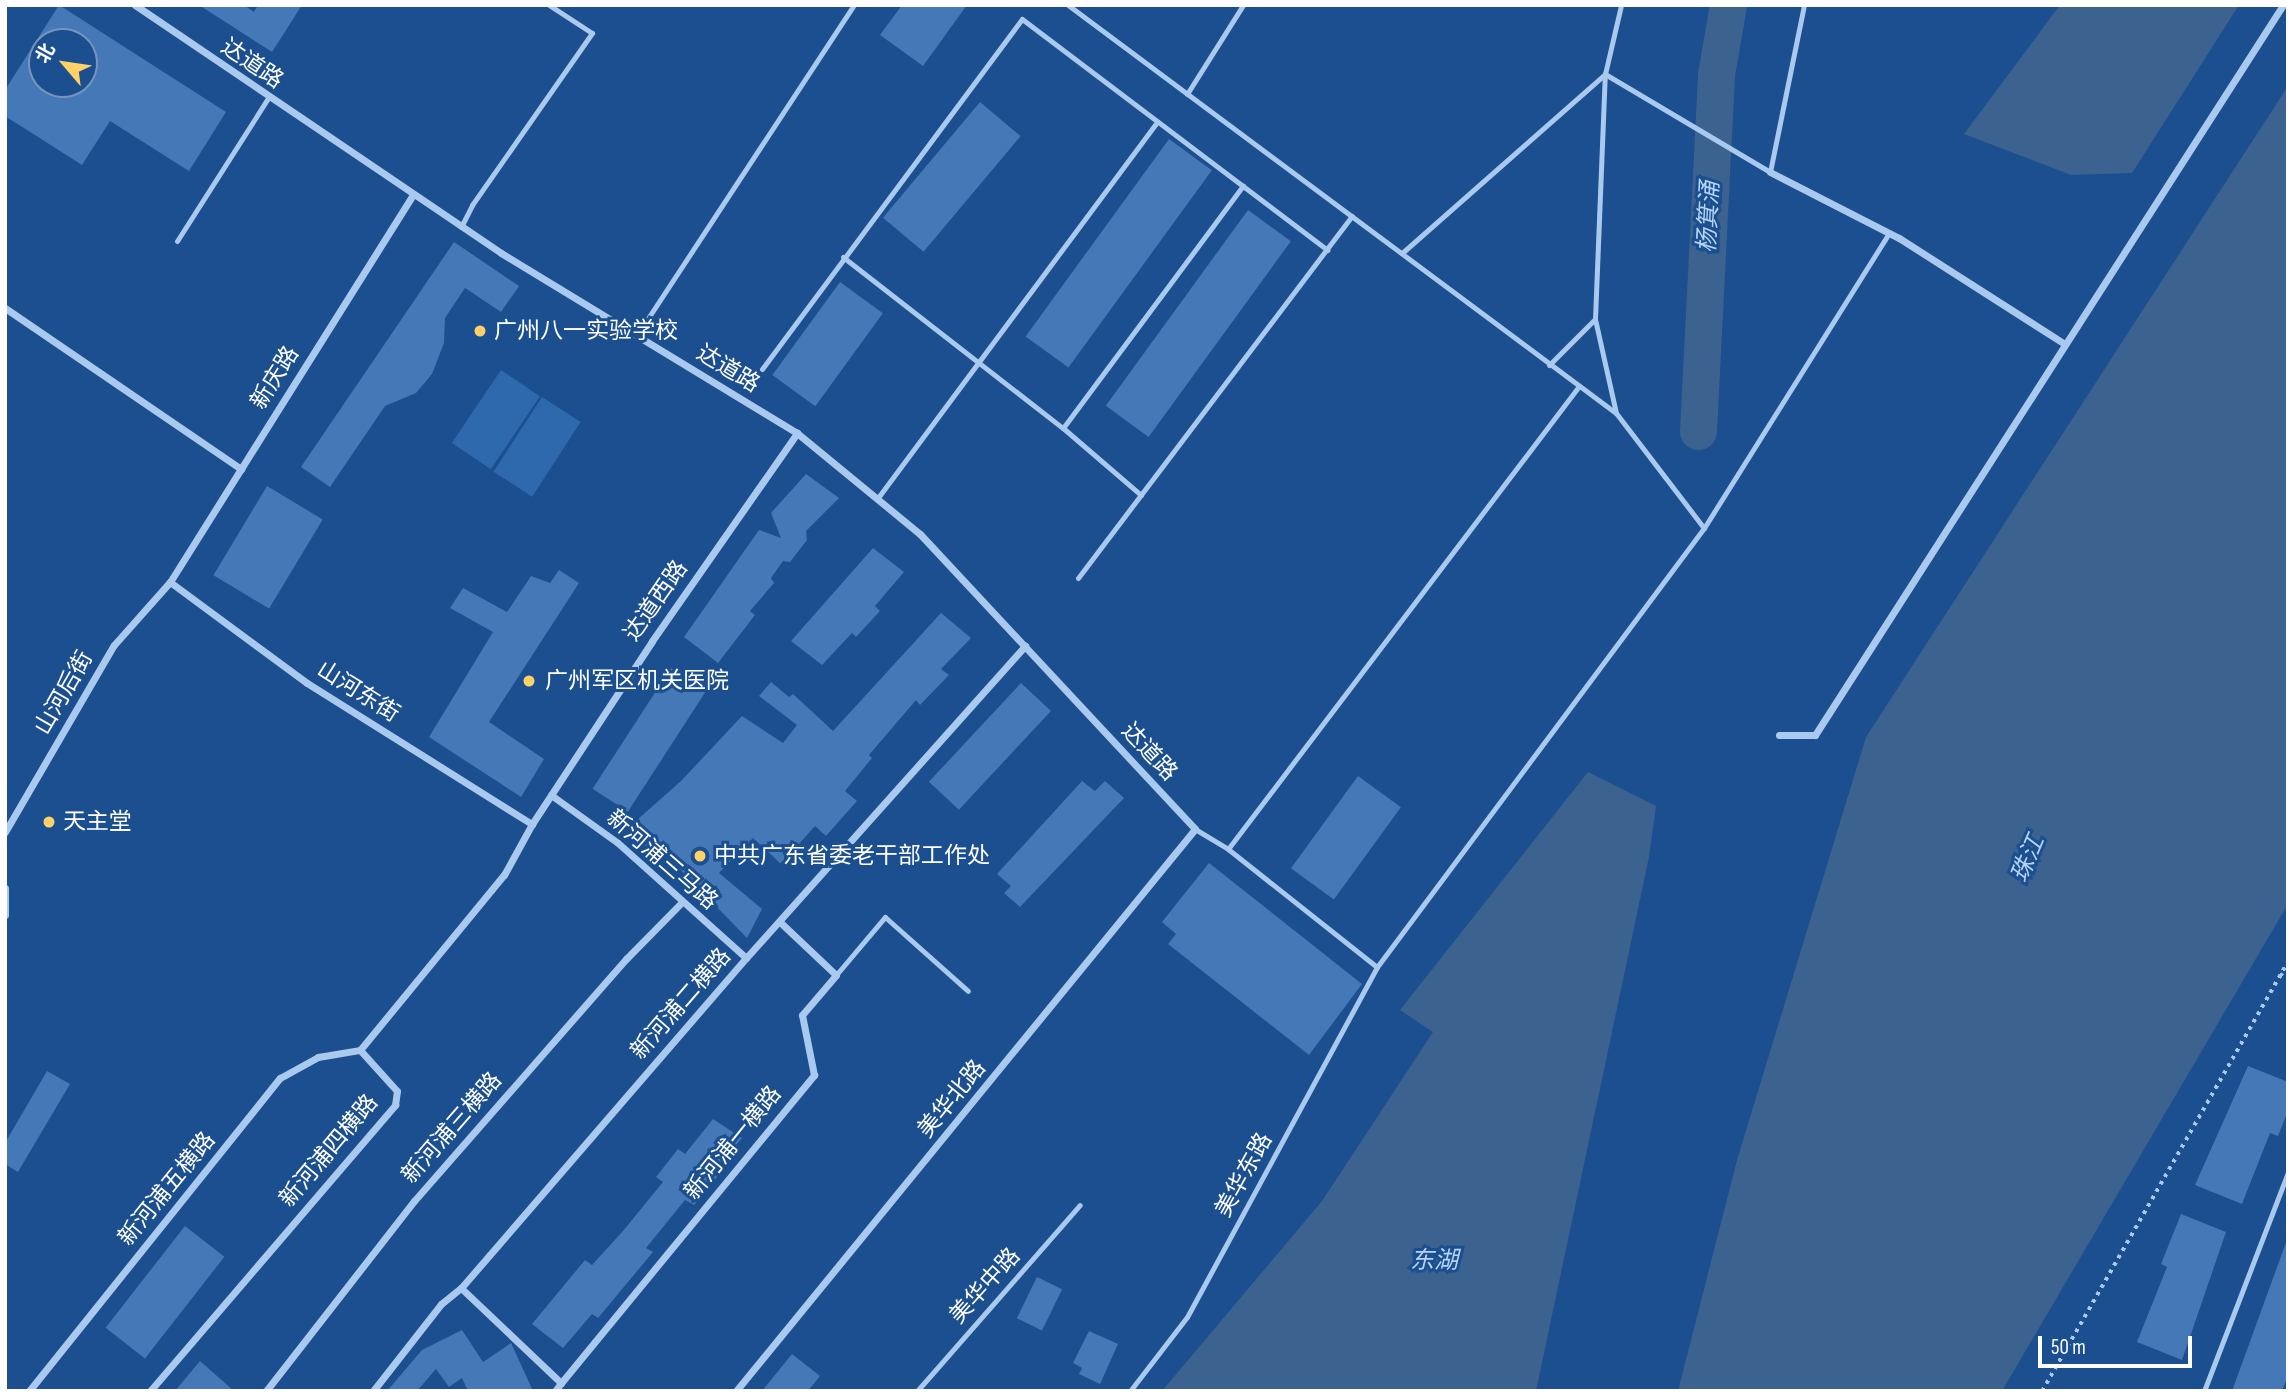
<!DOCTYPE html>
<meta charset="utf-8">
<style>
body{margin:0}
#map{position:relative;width:2293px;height:1396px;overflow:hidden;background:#1b4f8f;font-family:"Sofia Sans Condensed","Noto Sans SC",sans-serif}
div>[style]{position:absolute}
.green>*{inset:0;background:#2e69ad;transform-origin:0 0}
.water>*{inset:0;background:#3c6290}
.river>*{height:37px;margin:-18.5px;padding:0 18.5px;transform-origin:18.5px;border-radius:18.5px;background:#3c6290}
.building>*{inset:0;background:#4478b7;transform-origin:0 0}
.path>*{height:3.5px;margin-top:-1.75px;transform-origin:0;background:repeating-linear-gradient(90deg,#a9c9ee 0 3.5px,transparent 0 8.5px)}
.lane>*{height:5px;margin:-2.5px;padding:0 2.5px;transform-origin:2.5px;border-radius:2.5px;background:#a9c9ee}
.street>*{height:7px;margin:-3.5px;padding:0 3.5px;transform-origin:3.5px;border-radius:3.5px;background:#a9c9ee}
.dots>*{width:19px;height:19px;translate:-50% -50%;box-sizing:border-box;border:4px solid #1b4f8f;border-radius:50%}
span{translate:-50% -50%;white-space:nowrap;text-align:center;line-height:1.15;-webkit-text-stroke:6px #1b4f8f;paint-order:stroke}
.street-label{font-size:23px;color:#fff}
.poi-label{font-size:23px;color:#fff}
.left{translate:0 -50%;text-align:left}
.water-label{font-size:24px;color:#b5d3f5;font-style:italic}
.frame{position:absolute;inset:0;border:7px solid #fff;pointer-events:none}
.north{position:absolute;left:28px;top:28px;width:70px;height:70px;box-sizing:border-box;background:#1b4f8f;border:2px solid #7695bc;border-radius:50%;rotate:299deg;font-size:19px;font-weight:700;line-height:28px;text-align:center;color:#fff}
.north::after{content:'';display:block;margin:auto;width:24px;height:32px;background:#ffd166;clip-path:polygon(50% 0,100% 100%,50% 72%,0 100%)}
.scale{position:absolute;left:2038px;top:1336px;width:154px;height:32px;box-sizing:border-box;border:4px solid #fff;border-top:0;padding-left:9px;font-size:21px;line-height:24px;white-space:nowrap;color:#fff;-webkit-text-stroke:5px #1b4f8f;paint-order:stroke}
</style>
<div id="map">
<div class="green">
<i style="left:501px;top:370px;width:47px;height:88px;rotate:34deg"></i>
<i style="left:542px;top:397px;width:46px;height:89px;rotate:33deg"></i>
</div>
<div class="water">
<i style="clip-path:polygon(2060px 5px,2239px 5px,2132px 173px,2071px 175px,1964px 134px)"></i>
<i style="clip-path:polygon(2288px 86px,2288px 904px,2002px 1391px,1678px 1391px,1737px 1160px,1866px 737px)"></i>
<i style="clip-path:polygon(1588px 772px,1656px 806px,1649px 857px,1536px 1391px,1162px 1391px,1322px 1201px,1433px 1032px,1400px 1010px)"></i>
</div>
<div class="river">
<i style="left:1698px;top:431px;width:357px;rotate:-87.1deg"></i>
<i style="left:1716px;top:74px;width:70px;rotate:-80.1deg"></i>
</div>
<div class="building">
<i style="clip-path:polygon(evenodd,59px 5px,226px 112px,189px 171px,110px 121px,82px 165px,5px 116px,5px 90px,59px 5px,42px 42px,84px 42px,84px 84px,42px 84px,42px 42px)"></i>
<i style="clip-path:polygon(199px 5px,244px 5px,254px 12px,258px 5px,302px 5px,272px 52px)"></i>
<i style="clip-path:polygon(902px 5px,967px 5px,923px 66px,880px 35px)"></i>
<i style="left:980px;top:102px;width:53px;height:151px;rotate:40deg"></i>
<i style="left:1169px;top:139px;width:53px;height:244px;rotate:36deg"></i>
<i style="left:1248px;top:210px;width:53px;height:242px;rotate:36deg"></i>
<i style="clip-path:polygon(454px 242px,519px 286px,501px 312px,465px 288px,445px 318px,444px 343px,432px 374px,416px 393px,385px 406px,330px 487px,301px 467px)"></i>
<i style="left:840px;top:282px;width:53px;height:115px;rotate:36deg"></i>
<i style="clip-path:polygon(806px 474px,839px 498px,806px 531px,807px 540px,790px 562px,783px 561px,771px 578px,774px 583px,750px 611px,755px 615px,718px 663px,684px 637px,759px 530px,781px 538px,771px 513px)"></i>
<i style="left:267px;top:486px;width:65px;height:104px;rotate:31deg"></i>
<i style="clip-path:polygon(873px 548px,904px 572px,875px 606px,880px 611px,856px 637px,852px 633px,822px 665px,791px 641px)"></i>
<i style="clip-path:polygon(559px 570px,579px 583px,489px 722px,544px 759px,521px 797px,429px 737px,493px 632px,450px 608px,463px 588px,507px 612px,531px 576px,550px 583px)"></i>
<i style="clip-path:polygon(941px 613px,971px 638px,941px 669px,949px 675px,920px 705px,916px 700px,869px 755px,872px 758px,845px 791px,857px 801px,826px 836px,815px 826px,781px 864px,753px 838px,719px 873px,762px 909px,747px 938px,657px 846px,651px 851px,628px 828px,681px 781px,742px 716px,783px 743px,797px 725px,759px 696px,771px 682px,789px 697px,793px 694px,833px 731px)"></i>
<i style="left:671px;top:668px;width:42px;height:144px;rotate:33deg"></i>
<i style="left:1021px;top:683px;width:41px;height:135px;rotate:43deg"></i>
<i style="left:1358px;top:776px;width:53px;height:114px;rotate:36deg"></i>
<i style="clip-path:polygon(1082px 781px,1095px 791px,1105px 781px,1124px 798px,1020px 907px,1004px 893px,1011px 886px,997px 874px)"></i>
<i style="clip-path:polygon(1209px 863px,1362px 984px,1309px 1055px,1168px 944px,1176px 934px,1162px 922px)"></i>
<i style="clip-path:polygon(2248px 1066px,2288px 1082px,2288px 1111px,2278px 1136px,2270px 1133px,2242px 1204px,2195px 1185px)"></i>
<i style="clip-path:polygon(47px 1071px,70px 1084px,18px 1172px,5px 1164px,5px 1143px)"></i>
<i style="clip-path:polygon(713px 1119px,742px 1138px,713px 1172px,717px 1177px,694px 1205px,685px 1200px,646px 1248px,653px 1252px,598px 1318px,592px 1314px,563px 1348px,532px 1324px,585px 1260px,592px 1265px,623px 1231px,663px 1182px,656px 1177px,678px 1149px,685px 1154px)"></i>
<i style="clip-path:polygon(2181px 1214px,2226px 1232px,2182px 1360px,2137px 1342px,2167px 1267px,2161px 1264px)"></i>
<i style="left:185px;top:1226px;width:50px;height:129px;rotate:38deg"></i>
<i style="clip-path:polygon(2288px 1237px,2288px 1376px,2282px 1391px,2232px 1391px)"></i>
<i style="left:1037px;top:1277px;width:28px;height:46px;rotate:26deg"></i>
<i style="clip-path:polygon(462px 1330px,483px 1362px,511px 1343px,533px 1391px,468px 1391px,462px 1378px,449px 1387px,436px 1369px,417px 1391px,387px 1391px,422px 1350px)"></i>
<i style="clip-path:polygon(1089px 1331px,1118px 1344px,1100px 1384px,1079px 1374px,1082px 1368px,1073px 1363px)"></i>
<i style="clip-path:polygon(792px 1354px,820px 1376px,808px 1391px,762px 1391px)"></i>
<i style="clip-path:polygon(200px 1361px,234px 1391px,175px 1391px)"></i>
</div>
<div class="path">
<i style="left:2280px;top:974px;width:10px;rotate:37deg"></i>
<i style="left:2042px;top:1391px;width:495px;rotate:-60.2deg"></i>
</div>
<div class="lane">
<i style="left:1068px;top:5px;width:683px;rotate:36.67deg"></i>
<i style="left:1616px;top:413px;width:145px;rotate:52.6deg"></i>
<i style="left:1187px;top:94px;width:105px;rotate:-57.8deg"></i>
<i style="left:461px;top:227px;width:25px;rotate:-63deg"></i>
<i style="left:472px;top:205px;width:210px;rotate:-55.1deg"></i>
<i style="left:592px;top:33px;width:51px;rotate:-146.9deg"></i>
<i style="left:177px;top:241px;width:169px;rotate:-57.5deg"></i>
<i style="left:1402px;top:253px;width:271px;rotate:-41.4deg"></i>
<i style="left:1605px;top:74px;width:192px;rotate:30.7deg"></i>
<i style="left:1770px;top:172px;width:170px;rotate:-78.5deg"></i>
<i style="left:843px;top:257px;width:279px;rotate:37.9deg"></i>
<i style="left:1063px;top:428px;width:103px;rotate:40.7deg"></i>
<i style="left:637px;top:335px;width:395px;rotate:-56.7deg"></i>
<i style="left:1549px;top:365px;width:65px;rotate:-45deg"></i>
<i style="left:762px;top:369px;width:436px;rotate:-53.4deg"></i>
<i style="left:1022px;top:19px;width:383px;rotate:37.1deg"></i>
<i style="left:1616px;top:413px;width:96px;rotate:-102.6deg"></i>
<i style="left:1595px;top:319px;width:245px;rotate:-87.7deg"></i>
<i style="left:1605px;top:74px;width:71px;rotate:-76.9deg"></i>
<i style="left:1063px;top:428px;width:302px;rotate:-53.4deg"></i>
<i style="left:877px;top:499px;width:470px;rotate:-53.4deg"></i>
<i style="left:1078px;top:578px;width:454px;rotate:-52.9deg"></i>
<i style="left:1195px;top:829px;width:39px;rotate:31deg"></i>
<i style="left:1228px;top:849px;width:581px;rotate:-52.83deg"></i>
<i style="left:1228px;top:849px;width:190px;rotate:38.4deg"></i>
<i style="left:836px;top:975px;width:76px;rotate:-49.8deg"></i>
<i style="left:885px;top:917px;width:111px;rotate:41.7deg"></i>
<i style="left:917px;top:1391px;width:247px;rotate:-48.8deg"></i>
<i style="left:1130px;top:1391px;width:93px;rotate:-52.4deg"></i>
<i style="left:1187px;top:1317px;width:398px;rotate:-61.5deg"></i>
<i style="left:1377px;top:967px;width:547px;rotate:-53.32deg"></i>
<i style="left:1704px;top:528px;width:348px;rotate:-57.9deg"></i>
<i style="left:2204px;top:1391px;width:235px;rotate:-69deg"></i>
</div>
<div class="street">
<i style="left:135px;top:5px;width:442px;rotate:34.1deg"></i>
<i style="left:501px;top:253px;width:346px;rotate:31.3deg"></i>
<i style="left:797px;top:433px;width:159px;rotate:39.4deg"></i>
<i style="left:920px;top:534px;width:403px;rotate:47deg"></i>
<i style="left:1195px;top:829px;width:726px;rotate:129.24deg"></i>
<i style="left:1770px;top:172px;width:145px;rotate:27.1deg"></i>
<i style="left:1899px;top:238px;width:197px;rotate:32.6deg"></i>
<i style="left:5px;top:308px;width:286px;rotate:34.3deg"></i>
<i style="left:170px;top:582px;width:170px;rotate:36.4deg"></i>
<i style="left:307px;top:683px;width:266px;rotate:32.1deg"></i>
<i style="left:1779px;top:735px;width:36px"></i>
<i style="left:1815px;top:735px;width:867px;rotate:-57.34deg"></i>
<i style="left:551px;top:795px;width:82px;rotate:35.6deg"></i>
<i style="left:618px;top:843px;width:172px;rotate:41.9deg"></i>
<i style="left:5px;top:832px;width:216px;rotate:-59.8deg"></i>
<i style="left:114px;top:645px;width:84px;rotate:-48.4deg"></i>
<i style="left:170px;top:582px;width:457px;rotate:-57.9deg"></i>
<i style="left:5px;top:888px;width:27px;rotate:90deg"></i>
<i style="left:360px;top:1050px;width:227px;rotate:-50.6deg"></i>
<i style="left:504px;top:875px;width:58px;rotate:-61.2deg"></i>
<i style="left:532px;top:824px;width:219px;rotate:-56.7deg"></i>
<i style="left:652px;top:641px;width:254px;rotate:-55.1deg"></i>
<i style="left:461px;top:1288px;width:138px;rotate:43.5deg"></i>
<i style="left:561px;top:1383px;width:10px;rotate:127deg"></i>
<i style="left:561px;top:1383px;width:399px;rotate:-50.6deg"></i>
<i style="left:814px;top:1075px;width:61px;rotate:-101.3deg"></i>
<i style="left:802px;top:1015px;width:52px;rotate:-49.6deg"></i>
<i style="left:836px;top:975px;width:77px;rotate:-136.6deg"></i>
<i style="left:29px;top:1391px;width:401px;rotate:-51.3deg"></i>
<i style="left:280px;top:1078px;width:43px;rotate:-28.9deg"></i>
<i style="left:318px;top:1057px;width:43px;rotate:-9.5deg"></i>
<i style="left:150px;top:1391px;width:377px;rotate:-49.4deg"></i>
<i style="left:395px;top:1105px;width:14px;rotate:-82deg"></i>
<i style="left:397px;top:1091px;width:55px;rotate:-132.1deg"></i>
<i style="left:266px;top:1391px;width:241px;rotate:-52.1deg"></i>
<i style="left:414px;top:1201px;width:322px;rotate:-48.8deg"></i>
<i style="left:626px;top:959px;width:78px;rotate:-45.5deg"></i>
<i style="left:373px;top:1391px;width:110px;rotate:-52deg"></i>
<i style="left:441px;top:1304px;width:26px;rotate:-39deg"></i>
<i style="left:461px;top:1288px;width:436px;rotate:-49.2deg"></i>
<i style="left:746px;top:958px;width:419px;rotate:-48.2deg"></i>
</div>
<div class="dots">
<i style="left:480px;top:331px;background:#ffd166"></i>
<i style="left:529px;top:681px;background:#ffd166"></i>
<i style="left:49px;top:822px;background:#ffd166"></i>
<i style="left:700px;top:856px;background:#ffd166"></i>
</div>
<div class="street-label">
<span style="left:252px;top:64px;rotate:34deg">达道路</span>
<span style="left:728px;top:369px;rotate:31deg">达道路</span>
<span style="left:275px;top:378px;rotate:-58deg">新庆路</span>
<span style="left:656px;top:601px;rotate:-55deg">达道西路</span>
<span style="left:358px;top:692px;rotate:32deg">山河东街</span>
<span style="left:64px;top:693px;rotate:-60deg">山河后街</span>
<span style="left:1149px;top:752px;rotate:47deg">达道路</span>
<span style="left:662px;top:860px;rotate:41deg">新河浦三马路</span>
<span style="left:681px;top:1004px;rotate:-49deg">新河浦二横路</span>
<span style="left:952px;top:1099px;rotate:-51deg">美华北路</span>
<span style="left:452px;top:1128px;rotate:-49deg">新河浦三横路</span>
<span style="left:733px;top:1143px;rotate:-51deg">新河浦一横路</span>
<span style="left:329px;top:1151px;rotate:-50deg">新河浦四横路</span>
<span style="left:1244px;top:1175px;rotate:-61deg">美华东路</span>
<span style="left:167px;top:1189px;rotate:-51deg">新河浦五横路</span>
<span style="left:985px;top:1286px;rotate:-48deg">美华中路</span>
</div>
<div class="poi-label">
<span class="left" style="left:494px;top:331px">广州八一实验学校</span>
<span class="left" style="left:545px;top:681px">广州军区机关医院</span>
<span class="left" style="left:63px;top:822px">天主堂</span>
<span class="left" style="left:714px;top:856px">中共广东省委老干部工作处</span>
</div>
<div class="water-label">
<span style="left:1709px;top:217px;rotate:-87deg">杨箕涌</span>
<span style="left:2028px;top:859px;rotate:-67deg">珠江</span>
<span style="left:1434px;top:1261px">东湖</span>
</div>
<div class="frame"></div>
<div class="north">北</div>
<div class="scale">50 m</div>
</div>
